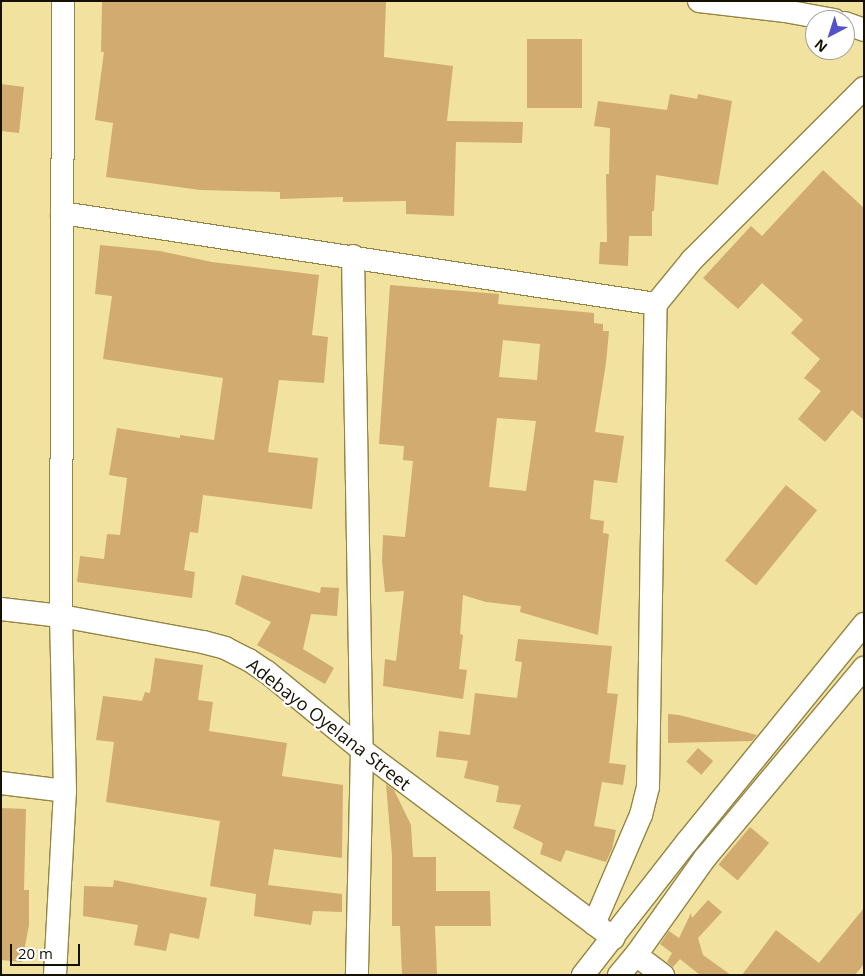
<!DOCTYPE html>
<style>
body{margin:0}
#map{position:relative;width:865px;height:976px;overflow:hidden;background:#f1e39f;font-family:"Open Sans",sans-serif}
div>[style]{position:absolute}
.building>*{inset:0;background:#d1ab70;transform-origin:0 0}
.roads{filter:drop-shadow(1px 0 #948544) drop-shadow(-1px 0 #948544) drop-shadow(0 1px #948544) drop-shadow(0 -1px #948544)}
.minor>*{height:22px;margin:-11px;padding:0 11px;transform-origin:11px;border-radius:11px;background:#fff}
span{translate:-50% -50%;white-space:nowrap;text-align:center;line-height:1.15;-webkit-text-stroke:4.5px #fff;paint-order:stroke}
.street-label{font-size:18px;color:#161000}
.frame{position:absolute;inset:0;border:2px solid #161000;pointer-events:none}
.north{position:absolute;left:805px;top:10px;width:50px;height:50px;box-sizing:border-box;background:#fff;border:1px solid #a29f99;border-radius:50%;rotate:220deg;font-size:14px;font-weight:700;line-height:20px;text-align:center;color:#161000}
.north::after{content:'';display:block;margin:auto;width:18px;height:22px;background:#5253ca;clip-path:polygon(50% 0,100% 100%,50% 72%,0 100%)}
.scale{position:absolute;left:10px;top:944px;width:70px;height:22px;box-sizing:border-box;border:2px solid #161000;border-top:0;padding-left:6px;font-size:15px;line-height:18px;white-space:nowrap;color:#161000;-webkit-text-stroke:4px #fff;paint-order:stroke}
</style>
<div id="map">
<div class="building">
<i style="clip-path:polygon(102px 1px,386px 1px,384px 57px,453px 66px,447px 121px,523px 122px,522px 143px,456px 142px,454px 216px,406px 214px,406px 201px,343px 202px,343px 197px,280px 199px,280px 192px,200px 190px,106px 177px,113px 123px,95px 120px,104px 52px,101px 52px)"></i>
<i style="left:527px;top:39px;width:55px;height:69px"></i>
<i style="clip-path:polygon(1px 84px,24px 87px,19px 133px,1px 131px)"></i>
<i style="clip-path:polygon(670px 94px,697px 99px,698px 94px,732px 101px,718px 185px,656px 175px,654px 211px,652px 211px,652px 236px,629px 236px,628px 266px,599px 264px,600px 242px,607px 242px,606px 174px,609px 174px,610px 128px,594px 126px,598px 101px,667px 110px)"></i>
<i style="clip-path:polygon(823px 170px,864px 208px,864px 420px,852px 410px,825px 442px,798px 419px,821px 391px,804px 378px,820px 359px,791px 333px,803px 320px,762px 283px,738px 309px,703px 278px,751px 226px,762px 236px)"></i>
<i style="clip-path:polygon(100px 245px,160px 251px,212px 262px,319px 275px,312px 335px,328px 337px,324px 383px,279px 380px,268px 452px,318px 458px,312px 509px,203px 495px,198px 533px,190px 532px,184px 570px,195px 572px,192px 598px,77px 582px,80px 556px,104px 559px,107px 534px,120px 535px,127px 478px,109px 475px,117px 428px,180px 438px,180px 435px,214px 440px,223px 378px,103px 359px,112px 296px,95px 294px)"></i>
<i style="clip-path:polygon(evenodd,390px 285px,499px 294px,498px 304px,594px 313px,594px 323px,603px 324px,603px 331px,609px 331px,606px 363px,595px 432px,624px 436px,617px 483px,594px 480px,590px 519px,604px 521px,603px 533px,609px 534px,598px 635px,520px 612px,521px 606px,486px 602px,463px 595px,460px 634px,463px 635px,459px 669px,467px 670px,463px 699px,383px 686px,385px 659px,396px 661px,404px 591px,385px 592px,382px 561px,383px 535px,405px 537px,413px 461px,403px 460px,404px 446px,379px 444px,390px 285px,503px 340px,540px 344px,537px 380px,499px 377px,503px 340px,390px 285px,497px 418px,536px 421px,526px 491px,489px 487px,497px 418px)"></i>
<i style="left:786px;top:485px;width:40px;height:97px;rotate:39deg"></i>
<i style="clip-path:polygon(242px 575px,320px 593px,321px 587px,339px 588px,337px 616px,311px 614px,303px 649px,334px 668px,325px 684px,257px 645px,271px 622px,235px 604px)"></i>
<i style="clip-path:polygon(518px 639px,612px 646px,607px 693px,618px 694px,609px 763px,626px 765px,623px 785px,602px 782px,594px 826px,616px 830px,612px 849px,606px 862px,566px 850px,561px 862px,540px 854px,543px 843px,513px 828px,521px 805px,496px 802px,499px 786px,464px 778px,468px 761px,436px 757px,439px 731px,470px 735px,475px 693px,517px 698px,522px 662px,515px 661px)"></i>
<i style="clip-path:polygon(155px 658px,203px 665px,198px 700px,213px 702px,209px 731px,287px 743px,282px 776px,343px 785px,342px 858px,274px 849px,268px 885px,342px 894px,342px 912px,313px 911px,311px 925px,254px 916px,256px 894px,210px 886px,220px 821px,106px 802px,114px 742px,96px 740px,103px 696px,142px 701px,145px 692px,150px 693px)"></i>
<i style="clip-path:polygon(668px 714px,679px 715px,757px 735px,752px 741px,668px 743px)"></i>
<i style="left:698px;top:748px;width:20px;height:18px;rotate:41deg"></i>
<i style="clip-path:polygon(386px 784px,394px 790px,411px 825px,413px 857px,436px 857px,436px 891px,490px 891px,491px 926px,435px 926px,437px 975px,402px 975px,400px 926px,392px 926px,392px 856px)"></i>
<i style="clip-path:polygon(1px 808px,26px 809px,24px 890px,29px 890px,29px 925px,22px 962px,1px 960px)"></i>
<i style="left:750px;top:827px;width:25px;height:49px;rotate:40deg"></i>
<i style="clip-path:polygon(114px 880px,207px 898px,199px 939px,170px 933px,166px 951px,134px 945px,138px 925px,83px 916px,84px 886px,113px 887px)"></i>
<i style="clip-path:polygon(708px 900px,722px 912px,698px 938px,703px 955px,731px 975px,700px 975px,680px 959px,673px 967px,667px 962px,672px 953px,660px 944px,669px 931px,679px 938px,691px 913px,692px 918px)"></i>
<i style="clip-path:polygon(864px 908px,864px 964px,855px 975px,742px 975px,776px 930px,819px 963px)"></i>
</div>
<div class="roads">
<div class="minor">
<i style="left:699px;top:1px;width:87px;rotate:6.6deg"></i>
<i style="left:785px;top:11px;width:50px;rotate:10.4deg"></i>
<i style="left:845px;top:23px;width:20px;rotate:20deg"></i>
<i style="left:62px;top:213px;width:601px;rotate:8.71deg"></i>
<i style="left:353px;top:256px;width:494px;rotate:89deg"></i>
<i style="left:362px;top:750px;width:225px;rotate:91.3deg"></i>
<i style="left:1px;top:609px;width:60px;rotate:6.7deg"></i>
<i style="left:61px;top:616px;width:144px;rotate:10.4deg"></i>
<i style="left:203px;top:642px;width:23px;rotate:15deg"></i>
<i style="left:225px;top:648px;width:27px;rotate:27deg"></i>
<i style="left:249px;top:660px;width:22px;rotate:34deg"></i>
<i style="left:267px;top:672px;width:123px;rotate:39.4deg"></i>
<i style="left:362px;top:750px;width:314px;rotate:36.8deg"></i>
<i style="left:1px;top:783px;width:64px;rotate:7.1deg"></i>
<i style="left:594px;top:924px;width:119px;rotate:-66.7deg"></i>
<i style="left:641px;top:815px;width:29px;rotate:-76deg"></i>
<i style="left:648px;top:787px;width:483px;rotate:-89.1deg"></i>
<i style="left:656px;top:304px;width:57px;rotate:-50.7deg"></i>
<i style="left:692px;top:260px;width:243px;rotate:-45deg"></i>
<i style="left:636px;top:955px;width:34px;rotate:37deg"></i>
<i style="left:55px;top:975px;width:184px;rotate:-86.9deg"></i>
<i style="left:65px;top:791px;width:175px;rotate:-91.3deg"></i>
<i style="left:61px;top:616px;width:615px;rotate:-89.81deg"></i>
<i style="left:583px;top:975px;width:169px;rotate:-52deg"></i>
<i style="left:687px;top:842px;width:281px;rotate:-50.9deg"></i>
<i style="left:619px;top:975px;width:26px;rotate:-50deg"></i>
<i style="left:636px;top:955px;width:119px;rotate:-54.6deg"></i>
<i style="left:705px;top:858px;width:248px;rotate:-50.1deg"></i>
</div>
</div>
<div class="street-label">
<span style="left:329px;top:724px;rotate:38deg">Adebayo Oyelana Street</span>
</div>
<div class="frame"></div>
<div class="north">N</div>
<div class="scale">20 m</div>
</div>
